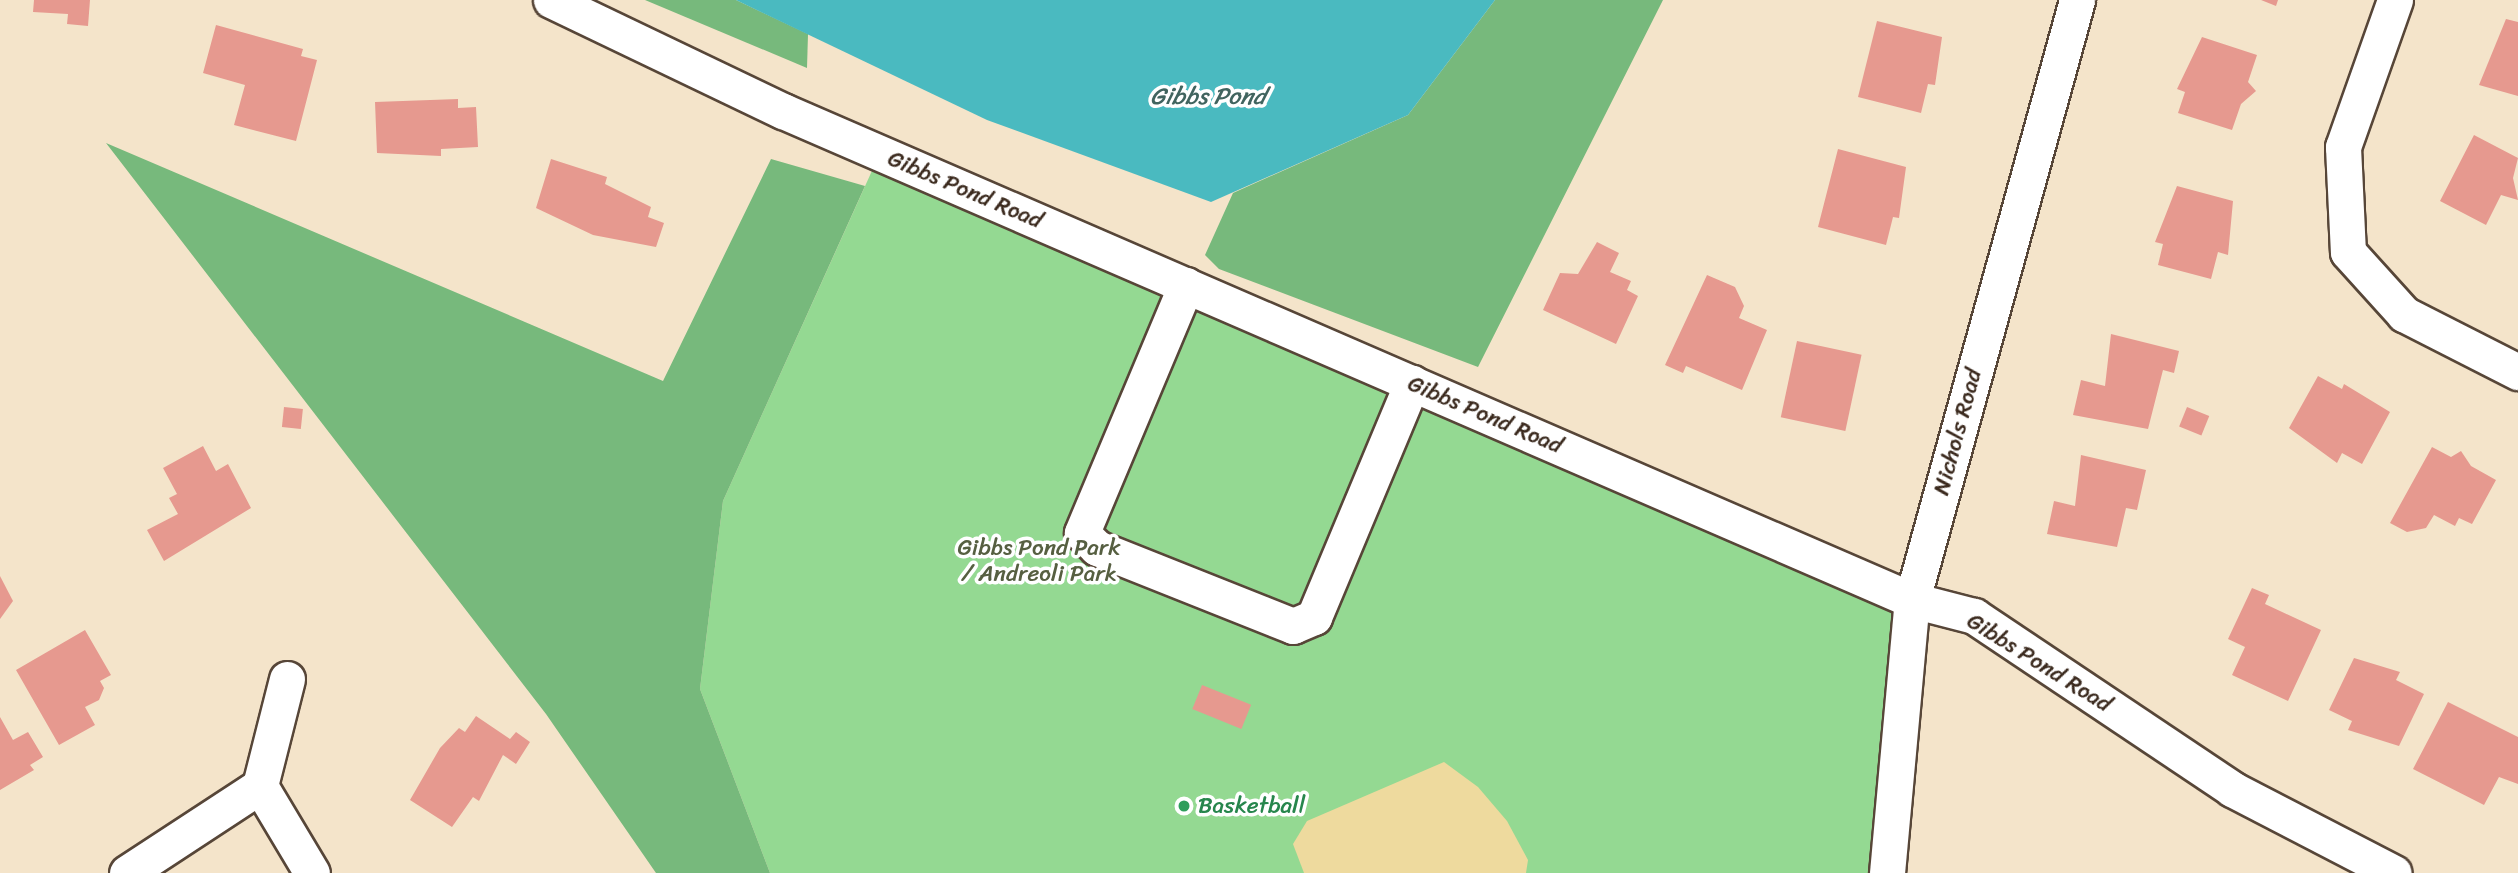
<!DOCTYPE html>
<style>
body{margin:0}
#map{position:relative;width:2518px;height:873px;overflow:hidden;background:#f4e4ca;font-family:Sriracha,sans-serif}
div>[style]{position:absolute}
.green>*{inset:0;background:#94d992}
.forest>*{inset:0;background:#77b97c}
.sand>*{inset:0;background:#eeda9e}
.water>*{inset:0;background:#4abac0}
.building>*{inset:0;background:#e6998f;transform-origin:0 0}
.roads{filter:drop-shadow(2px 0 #574638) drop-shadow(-2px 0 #574638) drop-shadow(0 2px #574638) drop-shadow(0 -2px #574638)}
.minor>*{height:35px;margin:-17.5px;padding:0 17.5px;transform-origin:17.5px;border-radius:17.5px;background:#fff}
.dots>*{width:19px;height:19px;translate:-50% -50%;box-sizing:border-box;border:4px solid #fff;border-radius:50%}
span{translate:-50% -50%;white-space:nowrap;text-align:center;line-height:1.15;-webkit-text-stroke:7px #fff;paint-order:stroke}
.street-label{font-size:23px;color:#3b2a1e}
.park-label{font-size:23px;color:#565f41}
.leisure-label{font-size:23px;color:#27864d}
.left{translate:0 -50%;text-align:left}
.water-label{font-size:24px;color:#41645f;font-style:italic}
</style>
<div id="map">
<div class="green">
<i style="clip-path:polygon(880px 153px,1912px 599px,1887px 873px,770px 873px,700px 689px,723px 501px)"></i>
</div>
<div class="forest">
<i style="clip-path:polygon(645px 0,736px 0,808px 34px,807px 68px)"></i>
<i style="clip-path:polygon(1495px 0,1663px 0,1478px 367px,1219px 269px,1205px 255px,1233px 193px,1408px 115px)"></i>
<i style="clip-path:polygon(106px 143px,663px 381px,771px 159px,865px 186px,723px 501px,700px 689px,770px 873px,656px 873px,546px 714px)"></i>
</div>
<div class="sand">
<i style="clip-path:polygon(1444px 762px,1478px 787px,1507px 821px,1528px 860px,1526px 873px,1304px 873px,1293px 844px,1307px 821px)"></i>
</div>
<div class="water">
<i style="clip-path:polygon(736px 0,1495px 0,1408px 115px,1211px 202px,987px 120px)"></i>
</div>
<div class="building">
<i style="clip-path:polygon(34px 0,90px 0,88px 26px,67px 24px,68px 14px,33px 12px)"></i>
<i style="clip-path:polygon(2261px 0,2278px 0,2276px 6px)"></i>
<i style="clip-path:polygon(2506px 19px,2518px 22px,2518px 96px,2479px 85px)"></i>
<i style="clip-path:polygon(1877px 21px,1942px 37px,1935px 85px,1928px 84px,1921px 113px,1858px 97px)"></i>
<i style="clip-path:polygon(216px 25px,303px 49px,301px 56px,317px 60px,296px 141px,234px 125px,245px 85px,203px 73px)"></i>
<i style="clip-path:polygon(2202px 37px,2257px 55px,2248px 82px,2256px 91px,2241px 104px,2232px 130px,2178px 113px,2185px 92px,2177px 89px)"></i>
<i style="clip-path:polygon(458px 99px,458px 108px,476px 107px,478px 147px,441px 149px,441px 156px,377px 153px,375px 102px)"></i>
<i style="clip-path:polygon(2474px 135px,2518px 158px,2513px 178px,2518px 200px,2501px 195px,2486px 225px,2440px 201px)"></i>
<i style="clip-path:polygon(1838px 149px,1906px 167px,1899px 218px,1893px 217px,1886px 245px,1818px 227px)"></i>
<i style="clip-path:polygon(551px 159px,607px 177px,605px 184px,651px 207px,648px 217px,664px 223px,656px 247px,593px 235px,536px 208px)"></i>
<i style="clip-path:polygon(2177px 186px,2233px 201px,2228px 255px,2218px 252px,2211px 279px,2158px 265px,2163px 244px,2155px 242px)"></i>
<i style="clip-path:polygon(1597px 242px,1619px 253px,1610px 272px,1631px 281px,1627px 290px,1638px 296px,1616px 344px,1543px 310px,1560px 273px,1578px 274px)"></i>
<i style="clip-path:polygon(1707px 275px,1735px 287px,1744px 306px,1739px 318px,1767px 330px,1742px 390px,1686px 366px,1683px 373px,1665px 365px)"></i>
<i style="clip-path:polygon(2111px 334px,2179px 351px,2174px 373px,2163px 370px,2148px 429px,2073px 415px,2081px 380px,2105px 386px)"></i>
<i style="left:1797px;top:341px;width:66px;height:78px;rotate:12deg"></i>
<i style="clip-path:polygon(2318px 376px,2342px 389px,2344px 384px,2390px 412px,2362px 464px,2342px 453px,2337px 463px,2289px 428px)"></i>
<i style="left:284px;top:407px;width:19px;height:20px;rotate:6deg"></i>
<i style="left:2187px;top:407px;width:24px;height:21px;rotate:22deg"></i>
<i style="clip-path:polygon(203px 446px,216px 471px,228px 464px,251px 508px,164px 561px,147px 530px,178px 514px,169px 498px,177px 494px,163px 468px)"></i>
<i style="clip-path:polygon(2432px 447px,2451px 457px,2461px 451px,2471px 466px,2496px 480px,2472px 524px,2459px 518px,2455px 526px,2434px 515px,2426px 528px,2407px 532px,2390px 523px)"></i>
<i style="clip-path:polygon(2081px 455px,2146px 470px,2137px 510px,2126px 508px,2117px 547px,2047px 534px,2054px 501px,2075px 506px)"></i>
<i style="clip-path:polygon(0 576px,13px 601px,0 619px)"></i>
<i style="clip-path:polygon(2252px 588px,2269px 595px,2265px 604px,2321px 630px,2288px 701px,2232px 675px,2245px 647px,2228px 639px)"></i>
<i style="clip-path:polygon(85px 630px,111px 675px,100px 681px,104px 688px,99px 700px,85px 707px,95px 725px,59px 745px,16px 670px)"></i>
<i style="clip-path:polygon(2354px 658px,2400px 672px,2396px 680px,2424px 694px,2399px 746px,2348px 730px,2352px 721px,2329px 710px)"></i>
<i style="left:1202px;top:685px;width:53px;height:26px;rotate:22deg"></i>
<i style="clip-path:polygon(2448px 702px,2518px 737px,2518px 784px,2499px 777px,2484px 805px,2413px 769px)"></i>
<i style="clip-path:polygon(476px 716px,510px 739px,516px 732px,530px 742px,516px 764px,503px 755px,479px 801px,473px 797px,452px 827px,410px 800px,440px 748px,459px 728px,465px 732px)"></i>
<i style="clip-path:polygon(0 717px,13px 740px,28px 732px,43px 757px,30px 765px,34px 770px,0 790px)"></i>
</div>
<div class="roads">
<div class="minor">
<i style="left:551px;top:0;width:257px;rotate:25.6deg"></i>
<i style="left:783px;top:111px;width:1230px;rotate:23.42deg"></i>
<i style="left:1912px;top:600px;width:64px;rotate:14.5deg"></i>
<i style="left:1974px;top:616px;width:311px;rotate:33.8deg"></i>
<i style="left:2232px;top:789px;width:182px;rotate:27.4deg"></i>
<i style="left:2395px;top:0;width:156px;rotate:109.5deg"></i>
<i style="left:2343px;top:147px;width:105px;rotate:87.3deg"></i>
<i style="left:2348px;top:252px;width:84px;rotate:47.9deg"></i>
<i style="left:2404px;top:314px;width:128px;rotate:27deg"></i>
<i style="left:1186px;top:285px;width:269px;rotate:112.8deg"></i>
<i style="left:1082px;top:533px;width:21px;rotate:45deg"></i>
<i style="left:1097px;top:548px;width:211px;rotate:21.7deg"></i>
<i style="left:1293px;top:626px;width:23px;rotate:-23deg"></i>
<i style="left:1314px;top:617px;width:254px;rotate:-67.3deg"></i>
<i style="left:287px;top:679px;width:110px;rotate:104.2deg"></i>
<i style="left:260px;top:786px;width:101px;rotate:59.1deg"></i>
<i style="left:127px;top:873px;width:159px;rotate:-33.2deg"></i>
<i style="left:1887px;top:873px;width:274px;rotate:-84.8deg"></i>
<i style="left:1912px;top:600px;width:622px;rotate:-74.62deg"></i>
</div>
</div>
<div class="dots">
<i style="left:1184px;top:806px;background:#2e9e5b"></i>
</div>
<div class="street-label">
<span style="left:965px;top:190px;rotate:23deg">Gibbs Pond Road</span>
<span style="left:1485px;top:415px;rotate:23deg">Gibbs Pond Road</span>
<span style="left:1958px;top:432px;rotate:-75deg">Nichols Road</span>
<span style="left:2039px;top:663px;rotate:32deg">Gibbs Pond Road</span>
</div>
<div class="park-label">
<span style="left:1039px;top:561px">Gibbs Pond Park<br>/ Andreoli Park</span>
</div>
<div class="leisure-label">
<span class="left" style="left:1198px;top:806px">Basketball</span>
</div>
<div class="water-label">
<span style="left:1208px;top:97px">Gibbs Pond</span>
</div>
</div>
